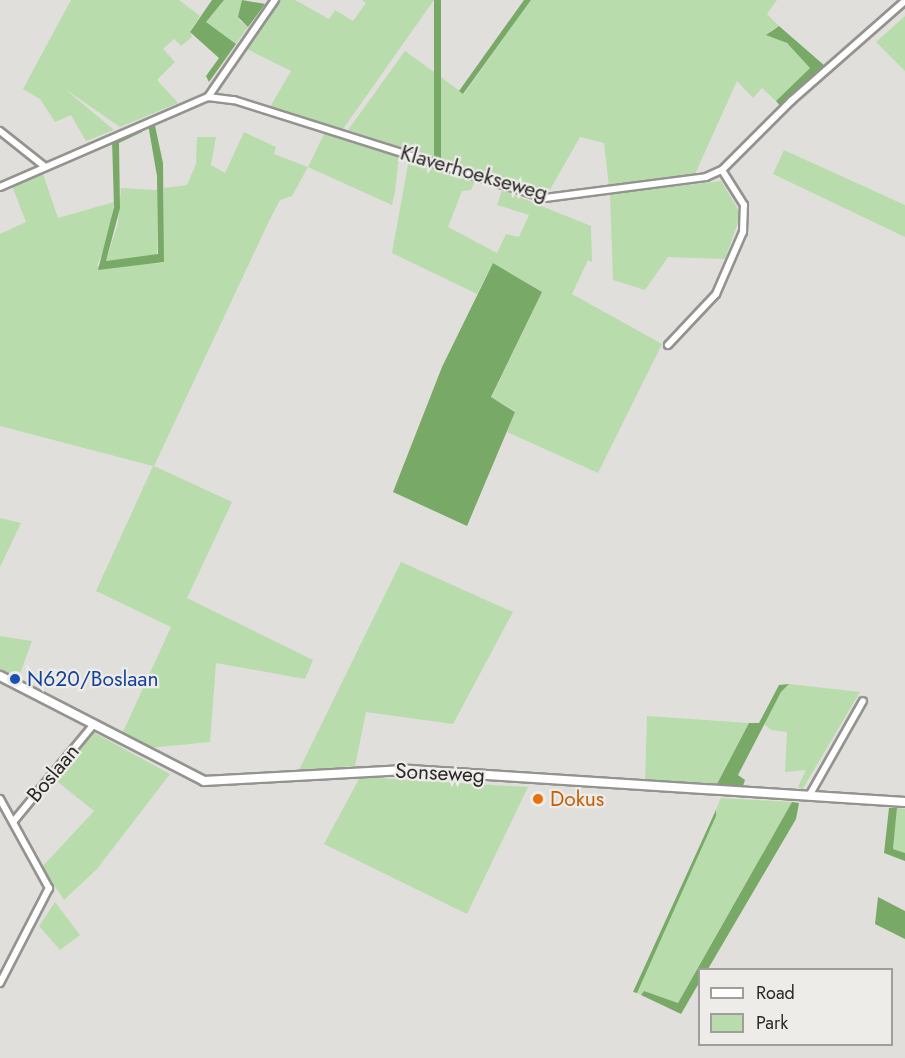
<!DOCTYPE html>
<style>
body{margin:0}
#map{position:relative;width:905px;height:1058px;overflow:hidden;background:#e0dfdb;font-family:Jost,sans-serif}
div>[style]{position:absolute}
.green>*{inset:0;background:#b9dcad}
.forest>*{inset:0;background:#78a967;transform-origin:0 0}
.roads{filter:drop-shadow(2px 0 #949390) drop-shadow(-2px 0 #949390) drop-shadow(0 2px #949390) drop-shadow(0 -2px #949390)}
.street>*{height:6px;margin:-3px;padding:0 3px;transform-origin:3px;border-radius:3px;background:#fff}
.secondary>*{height:8px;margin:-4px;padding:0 4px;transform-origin:4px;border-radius:4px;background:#fff}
.dots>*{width:16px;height:16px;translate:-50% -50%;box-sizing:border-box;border:3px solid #eeece9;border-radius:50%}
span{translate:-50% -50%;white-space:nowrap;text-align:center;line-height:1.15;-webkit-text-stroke:4.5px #eeece9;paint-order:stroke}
.street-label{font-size:21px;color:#2a2928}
.transit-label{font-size:21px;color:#164399}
.left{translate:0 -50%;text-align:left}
.food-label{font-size:21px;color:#c56008}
.legend{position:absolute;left:698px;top:968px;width:195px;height:78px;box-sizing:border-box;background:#eeece9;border:2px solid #a09e9c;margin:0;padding:8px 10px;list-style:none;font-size:18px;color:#2a2928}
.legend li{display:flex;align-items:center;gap:12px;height:30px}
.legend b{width:30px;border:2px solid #a09e9c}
</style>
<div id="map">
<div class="green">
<i style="clip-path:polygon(71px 0,179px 0,200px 16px,190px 31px,192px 37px,181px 46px,174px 39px,163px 49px,175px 62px,157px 80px,178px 103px,120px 127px,65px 89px,114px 130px,86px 141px,71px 115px,55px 122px,40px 99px,23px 89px)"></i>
<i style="clip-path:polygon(224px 0,242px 0,239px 20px,248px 27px,236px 44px,205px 22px)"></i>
<i style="clip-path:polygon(279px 0,295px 0,329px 19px,335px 10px,353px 21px,366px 3px,362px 0,434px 0,343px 129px,270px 107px,291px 71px,245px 48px)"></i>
<i style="clip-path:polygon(531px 0,777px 0,767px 14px,779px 26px,770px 31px,772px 35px,794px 48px,810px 68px,776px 101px,762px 88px,753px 98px,737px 81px,695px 174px,609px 187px,604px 143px,580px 137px,547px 195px,348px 130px,405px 51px,464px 94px)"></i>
<i style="clip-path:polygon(905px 16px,905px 71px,876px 42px)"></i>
<i style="clip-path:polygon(244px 132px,276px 147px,274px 154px,308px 167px,325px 132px,399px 156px,395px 192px,392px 205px,308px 167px,292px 196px,280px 200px,270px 219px,154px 466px,232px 502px,187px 598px,313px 660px,305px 679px,216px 663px,210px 742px,149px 748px,122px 734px,171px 627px,96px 591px,153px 466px,0 426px,0 234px,26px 222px,12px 186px,42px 171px,58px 218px,114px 202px,108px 239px,97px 266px,163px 263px,164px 188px,187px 185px,196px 164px,197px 137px,216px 137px,211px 165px,225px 173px)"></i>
<i style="clip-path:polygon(784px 150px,905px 205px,905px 237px,773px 174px)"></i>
<i style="clip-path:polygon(409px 159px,475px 181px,471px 190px,462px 191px,448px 227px,497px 253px,506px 234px,519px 237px,529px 215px,497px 205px,502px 190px,591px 226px,592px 262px,588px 260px,572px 294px,662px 344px,598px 473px,507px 432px,515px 411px,491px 398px,542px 292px,493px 263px,477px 294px,392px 253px)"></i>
<i style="clip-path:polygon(721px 181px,741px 214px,725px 259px,668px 257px,645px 290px,613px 280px,610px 194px)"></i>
<i style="clip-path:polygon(121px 188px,157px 190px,157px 255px,106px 261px,118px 223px)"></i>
<i style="clip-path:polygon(0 518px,21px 523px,0 567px)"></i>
<i style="clip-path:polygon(401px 562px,513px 612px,453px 724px,366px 712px,355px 766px,299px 770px)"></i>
<i style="clip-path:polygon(0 636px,32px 641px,18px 679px,0 670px)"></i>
<i style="clip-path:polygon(789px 684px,860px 692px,802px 790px,798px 787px,806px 770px,785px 772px,787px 732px,771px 730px,764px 724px,781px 692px)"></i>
<i style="clip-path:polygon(647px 716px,749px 723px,717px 784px,645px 780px)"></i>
<i style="clip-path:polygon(93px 732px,170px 774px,97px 869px,64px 900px,42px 867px,94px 811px,53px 778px)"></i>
<i style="clip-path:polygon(360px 777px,528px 787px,467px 914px,324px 844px)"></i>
<i style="clip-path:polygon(721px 798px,792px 802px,678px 1003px,644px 991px,641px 995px,637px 993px,640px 984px)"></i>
<i style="clip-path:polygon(897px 808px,905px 809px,905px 853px,893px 849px)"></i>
<i style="clip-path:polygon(55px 902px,80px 935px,60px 950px,39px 926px)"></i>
</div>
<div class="forest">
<i style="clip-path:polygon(212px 0,224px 0,206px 22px,236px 44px,209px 82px,206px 76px,219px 58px,190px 32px)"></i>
<i style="clip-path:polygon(242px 0,265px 4px,248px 27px,238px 17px)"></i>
<i style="left:434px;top:0;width:7px;height:158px"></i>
<i style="clip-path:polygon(524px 0,531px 0,463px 94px,459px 91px)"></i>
<i style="clip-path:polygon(779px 26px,825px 66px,781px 107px,776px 101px,810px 68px,787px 43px,766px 35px)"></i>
<i style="clip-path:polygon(154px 121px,163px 163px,164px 262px,98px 270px,114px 207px,112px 139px,143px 128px,142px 132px,119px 143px,120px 208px,106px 261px,158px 254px,157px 176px,148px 124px)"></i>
<i style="clip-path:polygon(493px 263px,542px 292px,491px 397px,515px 412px,467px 526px,393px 492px,442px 367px)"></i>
<i style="clip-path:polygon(789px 684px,781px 692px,738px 775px,745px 780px,743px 786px,717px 784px,749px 723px,759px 723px,779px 685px)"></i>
<i style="clip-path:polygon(792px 802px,799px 803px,796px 819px,708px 969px,700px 970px,699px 983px,681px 1014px,641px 995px,644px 991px,678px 1003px)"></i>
<i style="clip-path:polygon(889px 808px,897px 808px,893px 849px,905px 853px,905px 861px,884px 853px)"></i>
<i style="clip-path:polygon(716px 810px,716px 816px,637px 993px,633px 992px)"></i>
<i style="clip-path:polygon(878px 897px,905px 911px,905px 939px,875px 924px)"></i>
</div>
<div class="roads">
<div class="street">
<i style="left:208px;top:97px;width:118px;rotate:-55.4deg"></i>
<i style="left:0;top:131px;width:56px;rotate:38.5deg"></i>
<i style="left:0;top:187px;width:227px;rotate:-23.4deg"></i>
<i style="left:208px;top:97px;width:26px;rotate:7deg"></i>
<i style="left:234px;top:100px;width:326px;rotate:17.5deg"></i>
<i style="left:545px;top:198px;width:162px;rotate:-7.4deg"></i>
<i style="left:706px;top:177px;width:17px;rotate:-24deg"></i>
<i style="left:722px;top:170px;width:98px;rotate:-45deg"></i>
<i style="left:791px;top:101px;width:152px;rotate:-41.3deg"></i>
<i style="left:668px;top:345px;width:70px;rotate:-46.7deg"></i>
<i style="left:716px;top:294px;width:68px;rotate:-66.5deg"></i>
<i style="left:743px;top:232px;width:27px;rotate:-88deg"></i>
<i style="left:744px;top:205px;width:41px;rotate:-122.2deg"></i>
<i style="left:809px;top:796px;width:109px;rotate:-60.4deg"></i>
<i style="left:0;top:799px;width:102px;rotate:61.2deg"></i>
<i style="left:49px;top:888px;width:107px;rotate:117.3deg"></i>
<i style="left:13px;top:822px;width:127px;rotate:-50.4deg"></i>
</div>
<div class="secondary">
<i style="left:0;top:676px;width:229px;rotate:27.2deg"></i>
<i style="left:204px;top:781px;width:206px;rotate:-3.1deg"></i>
<i style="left:410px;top:770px;width:496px;rotate:3.7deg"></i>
</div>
</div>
<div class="dots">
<i style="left:15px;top:679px;background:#1a4fb4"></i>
<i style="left:538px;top:799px;background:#e8710a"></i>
</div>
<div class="street-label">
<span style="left:474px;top:173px;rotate:16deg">Klaverhoekseweg</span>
<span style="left:53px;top:773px;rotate:-50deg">Boslaan</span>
<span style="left:440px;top:773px;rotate:3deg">Sonseweg</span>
</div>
<div class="transit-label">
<span class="left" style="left:27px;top:679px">N620/Boslaan</span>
</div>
<div class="food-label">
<span class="left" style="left:550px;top:799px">Dokus</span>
</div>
<ul class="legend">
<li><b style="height:8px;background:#fff"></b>Road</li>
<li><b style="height:16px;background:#b9dcad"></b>Park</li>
</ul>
</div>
